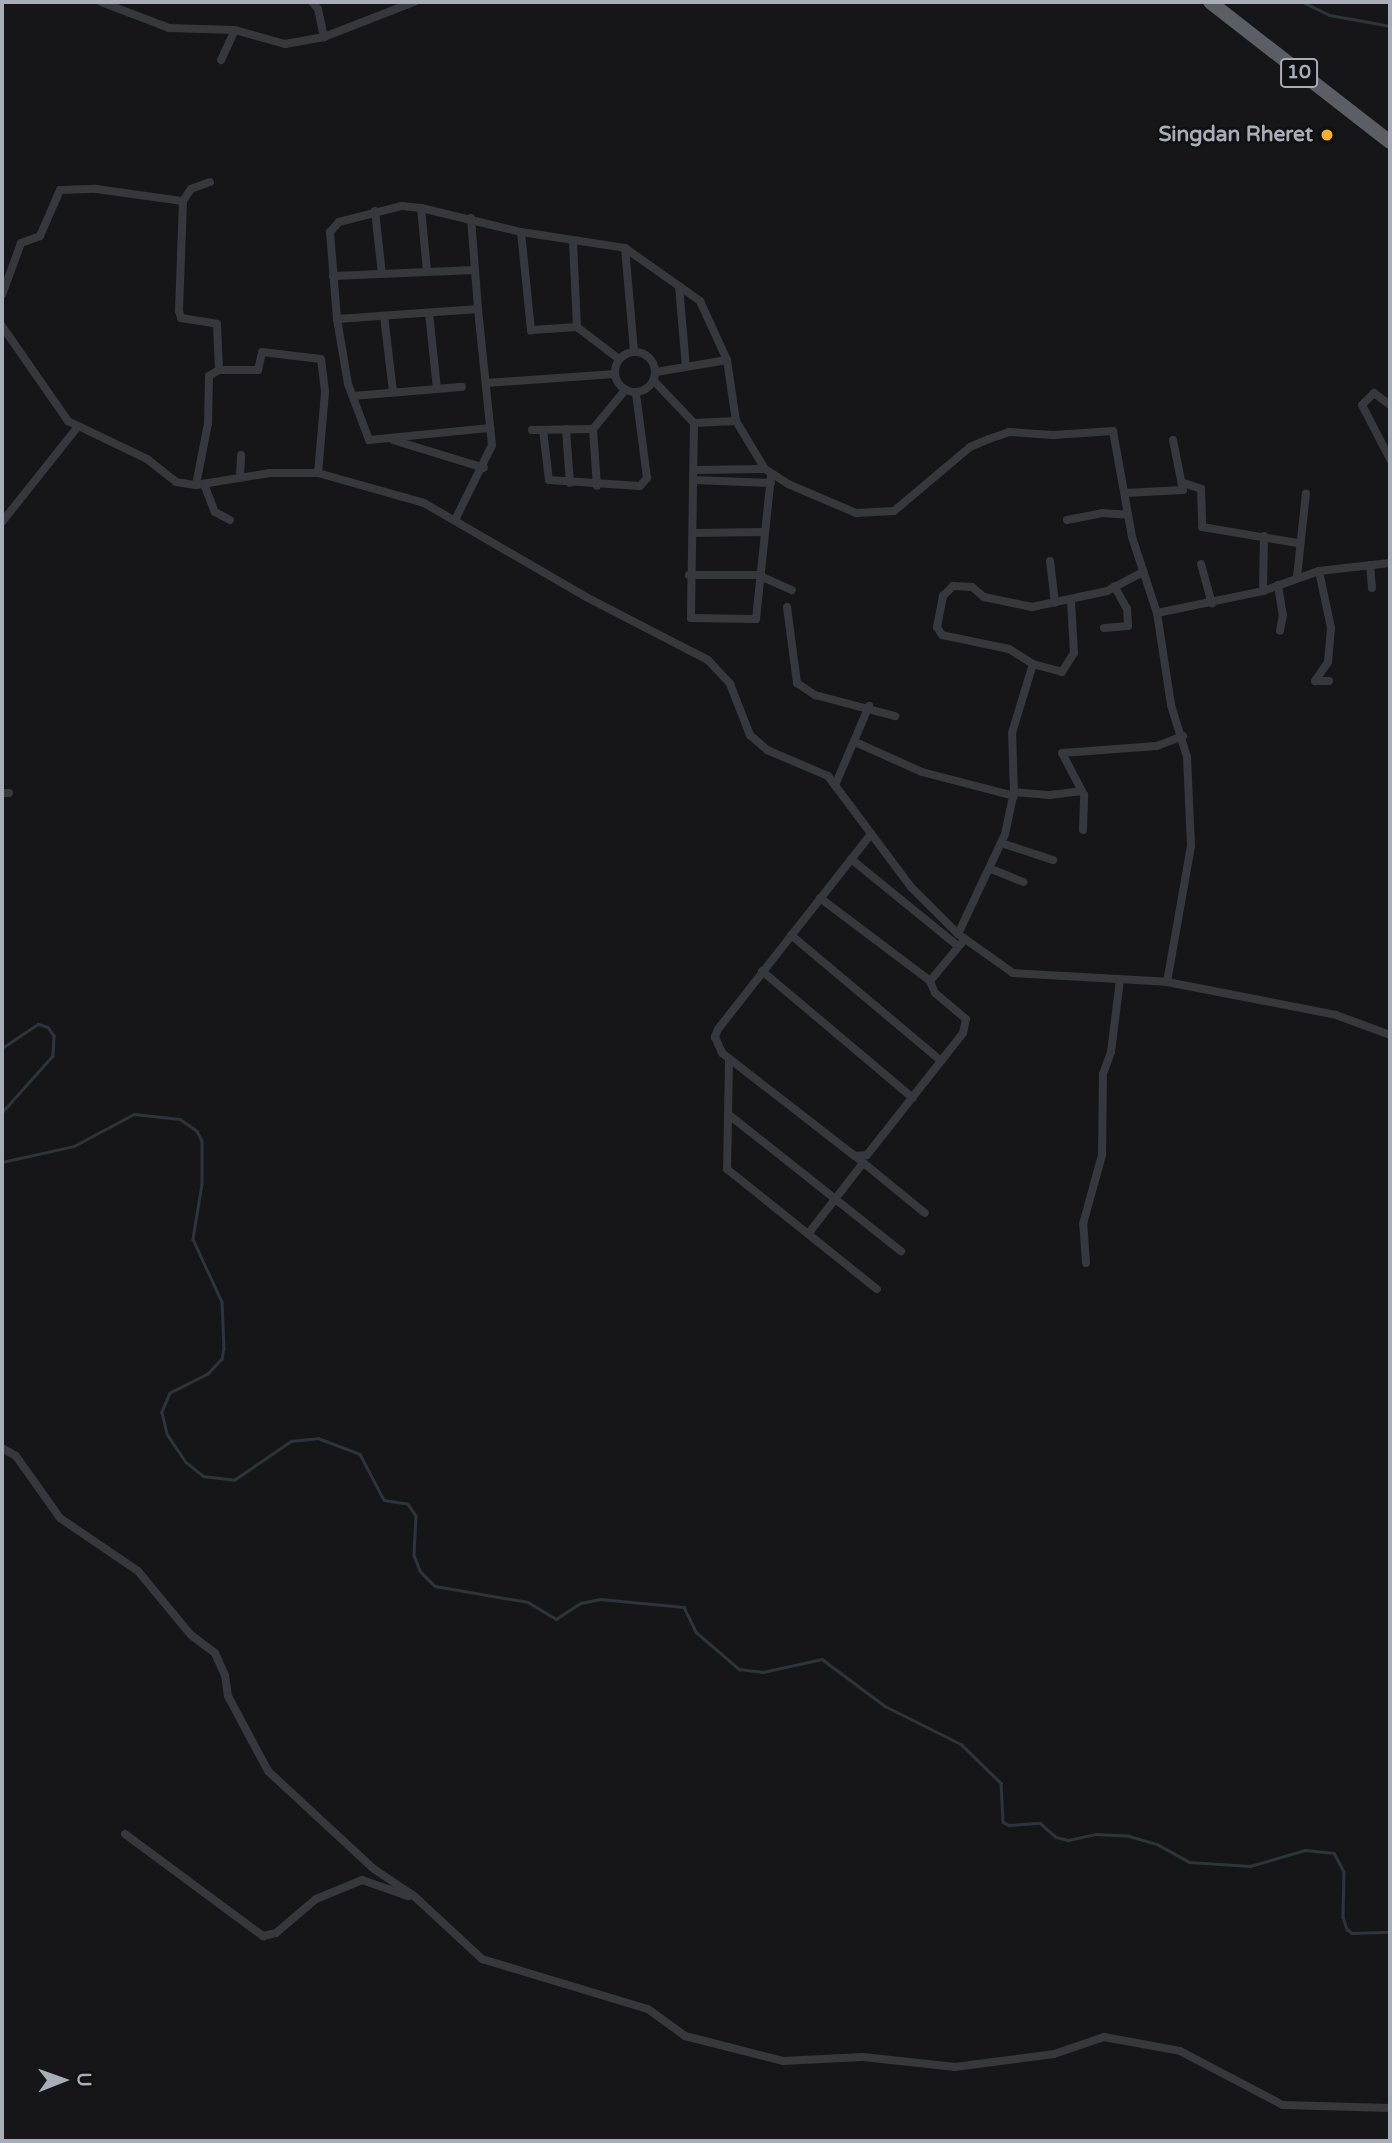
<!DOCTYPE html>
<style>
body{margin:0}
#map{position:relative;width:1392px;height:2143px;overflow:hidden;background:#161618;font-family:"Varela Round",sans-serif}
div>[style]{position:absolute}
.stream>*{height:2.5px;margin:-1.25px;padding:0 1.25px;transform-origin:1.25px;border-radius:1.25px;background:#2c353c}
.minor>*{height:8px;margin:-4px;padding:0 4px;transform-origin:4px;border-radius:4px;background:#37383d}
.minor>.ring{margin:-4px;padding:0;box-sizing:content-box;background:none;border:8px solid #37383d;border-radius:50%}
.trunk>*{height:14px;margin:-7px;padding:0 7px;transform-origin:7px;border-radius:7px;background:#5b5e65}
.dots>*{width:19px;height:19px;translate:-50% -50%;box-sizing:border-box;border:4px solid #111113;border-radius:50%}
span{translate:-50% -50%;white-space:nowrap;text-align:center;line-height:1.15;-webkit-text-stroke:5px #111113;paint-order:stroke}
.shield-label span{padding:2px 5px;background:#111113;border:2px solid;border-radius:5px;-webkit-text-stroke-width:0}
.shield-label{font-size:19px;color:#a8adb8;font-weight:700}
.poi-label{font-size:21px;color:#a8adb8;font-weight:700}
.right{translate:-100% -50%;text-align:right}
.frame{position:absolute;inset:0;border:4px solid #a8adb8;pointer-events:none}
.north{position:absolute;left:28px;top:2045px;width:70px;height:70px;-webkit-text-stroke:5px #111113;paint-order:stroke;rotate:89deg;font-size:19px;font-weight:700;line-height:28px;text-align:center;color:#a8adb8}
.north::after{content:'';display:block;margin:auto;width:24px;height:32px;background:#a8adb8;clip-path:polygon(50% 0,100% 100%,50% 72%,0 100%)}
</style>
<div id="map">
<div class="stream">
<i style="left:1303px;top:2px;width:30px;rotate:26deg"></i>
<i style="left:1330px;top:15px;width:61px;rotate:10.4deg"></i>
<i style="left:2px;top:1048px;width:43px;rotate:-33.7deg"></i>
<i style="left:38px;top:1024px;width:10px;rotate:17deg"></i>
<i style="left:48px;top:1027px;width:11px;rotate:56deg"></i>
<i style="left:54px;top:1036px;width:20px;rotate:93deg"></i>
<i style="left:53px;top:1056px;width:76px;rotate:131.8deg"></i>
<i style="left:2px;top:1162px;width:74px;rotate:-12.5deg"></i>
<i style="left:74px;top:1146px;width:68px;rotate:-28.1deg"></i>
<i style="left:134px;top:1114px;width:46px;rotate:6.2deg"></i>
<i style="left:180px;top:1119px;width:21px;rotate:35deg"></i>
<i style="left:197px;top:1131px;width:11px;rotate:63deg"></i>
<i style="left:202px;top:1141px;width:43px;rotate:90deg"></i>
<i style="left:202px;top:1184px;width:56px;rotate:99.3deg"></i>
<i style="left:193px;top:1239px;width:69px;rotate:65.3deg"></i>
<i style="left:222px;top:1302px;width:46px;rotate:87.5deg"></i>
<i style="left:224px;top:1348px;width:11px;rotate:100deg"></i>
<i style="left:222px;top:1359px;width:21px;rotate:133deg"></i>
<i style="left:208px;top:1374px;width:42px;rotate:153.4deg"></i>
<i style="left:170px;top:1393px;width:21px;rotate:113deg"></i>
<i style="left:162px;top:1412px;width:23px;rotate:77deg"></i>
<i style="left:167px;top:1434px;width:34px;rotate:56deg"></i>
<i style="left:186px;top:1462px;width:22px;rotate:39deg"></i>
<i style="left:203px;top:1476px;width:31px;rotate:7deg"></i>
<i style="left:234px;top:1480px;width:69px;rotate:-34.4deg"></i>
<i style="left:291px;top:1441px;width:27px;rotate:-6deg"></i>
<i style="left:318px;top:1438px;width:45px;rotate:20.9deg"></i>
<i style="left:360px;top:1454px;width:52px;rotate:62.4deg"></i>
<i style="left:384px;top:1500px;width:24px;rotate:9deg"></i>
<i style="left:408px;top:1504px;width:14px;rotate:56deg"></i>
<i style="left:416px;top:1516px;width:39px;rotate:93deg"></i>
<i style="left:414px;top:1555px;width:17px;rotate:69deg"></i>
<i style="left:420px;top:1571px;width:21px;rotate:45deg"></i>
<i style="left:435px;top:1586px;width:94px;rotate:9.8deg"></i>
<i style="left:528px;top:1602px;width:33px;rotate:31deg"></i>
<i style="left:556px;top:1619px;width:30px;rotate:-33deg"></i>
<i style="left:581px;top:1603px;width:19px;rotate:-12deg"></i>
<i style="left:600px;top:1599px;width:84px;rotate:5.4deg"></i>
<i style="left:684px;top:1607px;width:28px;rotate:64deg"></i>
<i style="left:696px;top:1632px;width:57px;rotate:40.7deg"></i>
<i style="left:739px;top:1669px;width:24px;rotate:7deg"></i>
<i style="left:763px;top:1672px;width:60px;rotate:-12.4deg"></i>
<i style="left:822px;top:1659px;width:79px;rotate:36.7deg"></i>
<i style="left:885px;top:1706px;width:85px;rotate:26.6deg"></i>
<i style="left:961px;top:1744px;width:56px;rotate:44.3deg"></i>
<i style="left:1001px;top:1783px;width:39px;rotate:87deg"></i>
<i style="left:1003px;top:1822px;width:7px;rotate:27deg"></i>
<i style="left:1009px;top:1825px;width:31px;rotate:-4deg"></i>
<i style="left:1040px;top:1823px;width:21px;rotate:41deg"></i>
<i style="left:1056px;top:1837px;width:12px;rotate:14deg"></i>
<i style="left:1068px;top:1840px;width:29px;rotate:-12deg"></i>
<i style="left:1096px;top:1834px;width:33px;rotate:3deg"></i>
<i style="left:1129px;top:1836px;width:29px;rotate:16deg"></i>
<i style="left:1157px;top:1844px;width:37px;rotate:29deg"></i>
<i style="left:1189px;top:1862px;width:61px;rotate:3.8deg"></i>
<i style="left:1250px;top:1866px;width:57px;rotate:-16.2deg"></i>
<i style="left:1305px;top:1850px;width:29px;rotate:6deg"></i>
<i style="left:1334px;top:1853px;width:21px;rotate:62deg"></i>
<i style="left:1344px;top:1872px;width:45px;rotate:91.3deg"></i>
<i style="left:1343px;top:1917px;width:13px;rotate:72deg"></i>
<i style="left:1347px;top:1929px;width:6px;rotate:39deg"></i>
<i style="left:1352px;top:1933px;width:38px;rotate:-2deg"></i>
</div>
<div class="minor">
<i style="left:101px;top:2px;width:73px;rotate:20.9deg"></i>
<i style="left:169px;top:28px;width:66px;rotate:1.7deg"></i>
<i style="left:235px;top:30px;width:52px;rotate:15.6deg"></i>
<i style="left:285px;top:44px;width:40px;rotate:-10deg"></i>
<i style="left:324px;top:37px;width:97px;rotate:-21.3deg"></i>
<i style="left:312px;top:2px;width:9px;rotate:49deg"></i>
<i style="left:318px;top:9px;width:29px;rotate:78deg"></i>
<i style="left:221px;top:60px;width:33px;rotate:-65deg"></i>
<i style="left:210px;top:182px;width:20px;rotate:160deg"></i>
<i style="left:191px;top:189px;width:14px;rotate:124deg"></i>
<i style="left:183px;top:201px;width:110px;rotate:92.1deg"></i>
<i style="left:179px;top:311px;width:7px;rotate:74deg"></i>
<i style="left:181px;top:318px;width:36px;rotate:9deg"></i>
<i style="left:217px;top:324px;width:46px;rotate:87.5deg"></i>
<i style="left:421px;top:208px;width:63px;rotate:84.6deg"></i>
<i style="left:375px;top:211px;width:63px;rotate:83.7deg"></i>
<i style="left:471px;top:218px;width:91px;rotate:85.6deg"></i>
<i style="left:521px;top:232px;width:99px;rotate:84.2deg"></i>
<i style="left:531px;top:330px;width:46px;rotate:-3.7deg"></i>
<i style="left:577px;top:327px;width:53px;rotate:37.3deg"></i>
<i style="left:573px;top:242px;width:85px;rotate:87.3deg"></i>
<i style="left:625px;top:248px;width:103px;rotate:85deg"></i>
<i style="left:333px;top:276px;width:142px;rotate:-2.4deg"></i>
<i style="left:679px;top:286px;width:81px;rotate:85.1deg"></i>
<i style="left:2px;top:295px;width:55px;rotate:-69.9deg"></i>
<i style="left:21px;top:243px;width:20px;rotate:-20deg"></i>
<i style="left:40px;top:236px;width:50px;rotate:-66.5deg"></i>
<i style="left:60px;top:190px;width:36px;rotate:-2deg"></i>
<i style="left:96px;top:189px;width:88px;rotate:7.9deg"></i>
<i style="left:384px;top:316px;width:77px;rotate:83.2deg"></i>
<i style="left:337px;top:319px;width:66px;rotate:80.4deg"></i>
<i style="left:348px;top:384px;width:60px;rotate:69.4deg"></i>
<i style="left:369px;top:440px;width:122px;rotate:-5.7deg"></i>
<i style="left:2px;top:326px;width:116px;rotate:55.2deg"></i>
<i style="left:68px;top:421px;width:88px;rotate:25.7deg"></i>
<i style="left:147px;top:459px;width:37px;rotate:38deg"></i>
<i style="left:176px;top:482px;width:20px;rotate:9deg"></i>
<i style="left:196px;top:485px;width:75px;rotate:-9.2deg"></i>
<i style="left:270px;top:473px;width:48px"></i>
<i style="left:318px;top:473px;width:110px;rotate:15.8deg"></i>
<i style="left:424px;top:503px;width:187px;rotate:30.1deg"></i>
<i style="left:586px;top:597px;width:137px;rotate:27.3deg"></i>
<i style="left:708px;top:660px;width:33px;rotate:47deg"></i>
<i style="left:730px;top:684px;width:55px;rotate:68.6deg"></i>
<i style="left:750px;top:735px;width:23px;rotate:41deg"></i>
<i style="left:767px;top:750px;width:66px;rotate:23.1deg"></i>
<i style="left:828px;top:776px;width:139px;rotate:53.2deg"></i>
<i style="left:911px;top:887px;width:66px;rotate:45deg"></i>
<i style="left:958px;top:934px;width:67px;rotate:35.3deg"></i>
<i style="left:1013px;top:973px;width:154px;rotate:3.3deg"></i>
<i style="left:1167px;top:982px;width:172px;rotate:11deg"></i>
<i style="left:1336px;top:1015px;width:58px;rotate:20.3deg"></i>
<i class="ring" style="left:615px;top:352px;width:32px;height:32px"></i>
<i style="left:656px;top:372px;width:72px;rotate:-9.6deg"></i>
<i style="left:654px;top:381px;width:58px;rotate:46.4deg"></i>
<i style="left:694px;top:423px;width:42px;rotate:-2.7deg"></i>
<i style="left:486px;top:383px;width:129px;rotate:-4deg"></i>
<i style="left:437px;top:389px;width:25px;rotate:-5deg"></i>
<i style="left:353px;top:396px;width:84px;rotate:-4.8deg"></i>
<i style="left:437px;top:389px;width:76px;rotate:-96deg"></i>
<i style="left:1390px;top:405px;width:20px;rotate:-143deg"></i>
<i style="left:1374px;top:393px;width:17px;rotate:135deg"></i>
<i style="left:1362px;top:405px;width:61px;rotate:62.6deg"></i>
<i style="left:694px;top:423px;width:195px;rotate:90.9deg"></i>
<i style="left:691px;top:618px;width:65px;rotate:0.9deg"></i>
<i style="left:756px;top:619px;width:144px;rotate:-84deg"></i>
<i style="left:566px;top:429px;width:54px;rotate:85.8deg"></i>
<i style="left:593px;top:429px;width:57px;rotate:86deg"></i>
<i style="left:532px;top:430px;width:61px;rotate:-0.9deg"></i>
<i style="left:593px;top:429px;width:50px;rotate:-50.6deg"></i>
<i style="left:543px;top:430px;width:50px;rotate:83.2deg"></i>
<i style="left:549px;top:480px;width:91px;rotate:3.8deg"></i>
<i style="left:640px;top:486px;width:11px;rotate:-49deg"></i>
<i style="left:647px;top:478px;width:86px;rotate:-97.4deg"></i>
<i style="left:393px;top:440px;width:95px;rotate:17.1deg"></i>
<i style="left:694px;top:470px;width:71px;rotate:-0.8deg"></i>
<i style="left:240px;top:477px;width:22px;rotate:-87deg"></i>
<i style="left:694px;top:480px;width:77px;rotate:2.2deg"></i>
<i style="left:1184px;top:483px;width:18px;rotate:19deg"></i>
<i style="left:1201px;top:489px;width:38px;rotate:88deg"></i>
<i style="left:1202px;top:527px;width:97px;rotate:9.5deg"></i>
<i style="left:204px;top:484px;width:30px;rotate:69deg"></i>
<i style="left:215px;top:512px;width:17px;rotate:28deg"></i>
<i style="left:196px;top:485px;width:63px;rotate:-79deg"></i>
<i style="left:208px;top:423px;width:47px;rotate:-88.8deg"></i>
<i style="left:209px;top:376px;width:12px;rotate:-31deg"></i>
<i style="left:219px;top:370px;width:39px"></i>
<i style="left:258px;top:370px;width:18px;rotate:-77deg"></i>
<i style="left:262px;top:352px;width:59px;rotate:6.8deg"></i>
<i style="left:321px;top:359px;width:33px;rotate:83deg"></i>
<i style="left:325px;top:392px;width:81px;rotate:94.9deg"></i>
<i style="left:1125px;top:493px;width:58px;rotate:-3deg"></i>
<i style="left:1183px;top:490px;width:51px;rotate:-101.3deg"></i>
<i style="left:456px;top:518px;width:81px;rotate:-63.7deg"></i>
<i style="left:492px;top:445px;width:137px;rotate:-95.9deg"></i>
<i style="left:478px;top:309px;width:141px;rotate:175.9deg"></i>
<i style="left:337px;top:319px;width:87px;rotate:-94.6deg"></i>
<i style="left:330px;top:232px;width:13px;rotate:-48deg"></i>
<i style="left:339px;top:222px;width:65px;rotate:-14.3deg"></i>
<i style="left:402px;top:206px;width:19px;rotate:6deg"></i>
<i style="left:421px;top:208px;width:103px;rotate:13.5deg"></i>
<i style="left:521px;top:232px;width:105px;rotate:8.7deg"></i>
<i style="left:625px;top:248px;width:92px;rotate:35.2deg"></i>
<i style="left:700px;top:301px;width:65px;rotate:65.4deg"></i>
<i style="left:727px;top:360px;width:62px;rotate:81.6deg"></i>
<i style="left:736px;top:421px;width:56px;rotate:58.9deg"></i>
<i style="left:765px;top:469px;width:27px;rotate:33deg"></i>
<i style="left:788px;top:484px;width:74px;rotate:23.1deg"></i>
<i style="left:856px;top:513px;width:38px;rotate:-3deg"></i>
<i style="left:894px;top:511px;width:99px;rotate:-40.1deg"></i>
<i style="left:970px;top:447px;width:21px;rotate:-23deg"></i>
<i style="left:989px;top:439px;width:21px;rotate:-19deg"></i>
<i style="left:1009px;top:432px;width:44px;rotate:3.9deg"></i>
<i style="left:1053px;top:435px;width:60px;rotate:-3.8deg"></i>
<i style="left:1113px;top:431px;width:108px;rotate:79.8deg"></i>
<i style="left:1132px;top:537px;width:80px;rotate:71.8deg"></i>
<i style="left:1157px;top:613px;width:93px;rotate:81.3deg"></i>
<i style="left:1171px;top:705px;width:54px;rotate:72.9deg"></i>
<i style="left:1187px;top:757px;width:89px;rotate:87.4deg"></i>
<i style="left:1191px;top:846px;width:138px;rotate:100deg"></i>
<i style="left:1067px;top:520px;width:36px;rotate:-11deg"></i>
<i style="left:1102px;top:513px;width:26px;rotate:4deg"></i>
<i style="left:2px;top:522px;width:119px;rotate:-51.5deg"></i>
<i style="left:694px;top:533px;width:68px;rotate:-0.8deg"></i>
<i style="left:1050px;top:561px;width:42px;rotate:83.2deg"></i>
<i style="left:1201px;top:564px;width:41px;rotate:74.6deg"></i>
<i style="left:1370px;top:565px;width:23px;rotate:85deg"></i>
<i style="left:1319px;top:571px;width:58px;rotate:78.1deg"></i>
<i style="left:1331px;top:628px;width:34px;rotate:95deg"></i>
<i style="left:1328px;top:662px;width:23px;rotate:124deg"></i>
<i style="left:1315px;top:681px;width:14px"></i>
<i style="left:689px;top:575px;width:69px"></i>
<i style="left:758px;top:575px;width:37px;rotate:24deg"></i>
<i style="left:1297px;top:577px;width:84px;rotate:-83.9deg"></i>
<i style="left:1278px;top:585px;width:30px;rotate:81deg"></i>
<i style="left:1283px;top:615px;width:16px;rotate:101deg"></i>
<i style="left:1263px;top:591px;width:55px;rotate:-89deg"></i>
<i style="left:787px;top:607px;width:77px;rotate:82.5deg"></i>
<i style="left:797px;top:683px;width:22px;rotate:34deg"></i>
<i style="left:815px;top:695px;width:83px;rotate:14.7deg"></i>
<i style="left:1157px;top:613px;width:108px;rotate:-11.7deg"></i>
<i style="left:1263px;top:591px;width:59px;rotate:-19.7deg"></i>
<i style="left:1319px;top:571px;width:71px;rotate:-6.4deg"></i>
<i style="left:1104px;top:628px;width:24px;rotate:-5deg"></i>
<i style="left:1128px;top:626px;width:17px;rotate:-93deg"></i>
<i style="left:1127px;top:609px;width:26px;rotate:-119deg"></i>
<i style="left:1033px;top:664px;width:28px;rotate:-148deg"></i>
<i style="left:1009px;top:649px;width:68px;rotate:-168.2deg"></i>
<i style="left:942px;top:635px;width:9px;rotate:-122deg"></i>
<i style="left:937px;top:627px;width:32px;rotate:-79deg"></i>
<i style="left:943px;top:596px;width:14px;rotate:-45deg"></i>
<i style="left:953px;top:586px;width:19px;rotate:3deg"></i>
<i style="left:972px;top:587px;width:16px;rotate:40deg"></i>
<i style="left:984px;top:597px;width:49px;rotate:11.8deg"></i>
<i style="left:1032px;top:607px;width:77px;rotate:-12deg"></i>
<i style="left:1107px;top:591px;width:41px;rotate:-27.8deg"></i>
<i style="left:855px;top:742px;width:73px;rotate:24.1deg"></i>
<i style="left:922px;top:772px;width:95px;rotate:14.6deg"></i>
<i style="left:836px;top:783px;width:84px;rotate:-66.8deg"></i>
<i style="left:1014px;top:792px;width:36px;rotate:5deg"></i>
<i style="left:1050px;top:795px;width:32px;rotate:-7deg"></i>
<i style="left:2px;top:793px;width:7px"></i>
<i style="left:1083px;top:830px;width:35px;rotate:-88deg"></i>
<i style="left:1084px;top:795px;width:47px;rotate:-117.6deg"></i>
<i style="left:1062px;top:753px;width:95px;rotate:-4.2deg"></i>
<i style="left:1157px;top:746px;width:28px;rotate:-21deg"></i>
<i style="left:871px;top:834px;width:248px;rotate:128.1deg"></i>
<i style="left:718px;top:1029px;width:9px;rotate:111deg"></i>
<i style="left:715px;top:1037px;width:17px;rotate:66deg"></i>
<i style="left:722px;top:1053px;width:168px;rotate:37.8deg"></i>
<i style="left:855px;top:1156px;width:12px;rotate:-5deg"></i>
<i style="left:867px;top:1155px;width:155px;rotate:-51.8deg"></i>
<i style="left:963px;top:1033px;width:14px;rotate:-78deg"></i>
<i style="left:966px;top:1019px;width:40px;rotate:-140deg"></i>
<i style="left:935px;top:993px;width:13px;rotate:-113deg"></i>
<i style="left:930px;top:981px;width:55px;rotate:-50.2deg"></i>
<i style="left:1001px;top:843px;width:55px;rotate:18.1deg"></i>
<i style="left:851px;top:859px;width:138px;rotate:39.1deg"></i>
<i style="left:991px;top:869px;width:35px;rotate:22deg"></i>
<i style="left:820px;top:898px;width:138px;rotate:37deg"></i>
<i style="left:958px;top:934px;width:110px;rotate:-64.8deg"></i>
<i style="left:1005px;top:834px;width:43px;rotate:-77.9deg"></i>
<i style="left:1014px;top:792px;width:59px;rotate:-91.9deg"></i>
<i style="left:1012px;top:733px;width:72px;rotate:-73.1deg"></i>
<i style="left:1033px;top:664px;width:30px;rotate:15deg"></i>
<i style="left:1062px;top:672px;width:22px;rotate:-58deg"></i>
<i style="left:1074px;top:653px;width:52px;rotate:-93.3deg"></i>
<i style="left:791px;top:935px;width:196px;rotate:40deg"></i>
<i style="left:762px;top:971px;width:197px;rotate:40.1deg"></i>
<i style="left:729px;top:1059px;width:110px;rotate:91deg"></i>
<i style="left:727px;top:1169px;width:192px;rotate:38.7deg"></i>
<i style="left:728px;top:1114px;width:221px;rotate:38.4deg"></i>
<i style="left:855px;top:1156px;width:90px;rotate:39.2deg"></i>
<i style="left:808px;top:1234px;width:90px;rotate:-52.2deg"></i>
<i style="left:1086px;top:1263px;width:39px;rotate:-94deg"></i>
<i style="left:1083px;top:1224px;width:72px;rotate:-74.6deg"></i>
<i style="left:1102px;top:1155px;width:81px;rotate:-89.3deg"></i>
<i style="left:1103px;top:1074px;width:23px;rotate:-70deg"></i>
<i style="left:1111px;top:1052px;width:73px;rotate:-82.9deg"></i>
<i style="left:2px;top:1448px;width:16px;rotate:30deg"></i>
<i style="left:16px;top:1456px;width:76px;rotate:54.6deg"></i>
<i style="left:60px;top:1518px;width:94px;rotate:34.2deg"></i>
<i style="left:138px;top:1571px;width:83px;rotate:50.4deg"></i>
<i style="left:191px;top:1635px;width:30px;rotate:37deg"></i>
<i style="left:215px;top:1653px;width:24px;rotate:66deg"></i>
<i style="left:225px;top:1675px;width:21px;rotate:82deg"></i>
<i style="left:228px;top:1696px;width:85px;rotate:61.9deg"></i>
<i style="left:268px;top:1771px;width:144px;rotate:42.8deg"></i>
<i style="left:374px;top:1869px;width:48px;rotate:34deg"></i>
<i style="left:414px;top:1896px;width:93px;rotate:42.8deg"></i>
<i style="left:482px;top:1959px;width:173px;rotate:16.8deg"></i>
<i style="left:648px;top:2009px;width:46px;rotate:36.1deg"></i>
<i style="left:685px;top:2036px;width:101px;rotate:14.3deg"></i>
<i style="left:783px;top:2061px;width:80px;rotate:-2.9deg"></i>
<i style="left:863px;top:2057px;width:93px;rotate:6.2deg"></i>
<i style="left:955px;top:2067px;width:100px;rotate:-7.5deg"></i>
<i style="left:1054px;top:2054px;width:53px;rotate:-18.8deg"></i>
<i style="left:1104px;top:2037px;width:77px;rotate:10.4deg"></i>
<i style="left:1180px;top:2051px;width:116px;rotate:27.7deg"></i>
<i style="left:1283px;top:2105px;width:107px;rotate:1.6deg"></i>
<i style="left:125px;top:1834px;width:172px;rotate:36.5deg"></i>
<i style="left:263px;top:1936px;width:13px;rotate:-13deg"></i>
<i style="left:276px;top:1933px;width:52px;rotate:-40.4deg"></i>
<i style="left:316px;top:1899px;width:50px;rotate:-22.4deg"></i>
<i style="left:362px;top:1880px;width:49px;rotate:19.2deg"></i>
</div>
<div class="trunk">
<i style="left:1210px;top:2px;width:228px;rotate:37.9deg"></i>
</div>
<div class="dots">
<i style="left:1327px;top:135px;background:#f2b134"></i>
</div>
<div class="shield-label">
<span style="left:1299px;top:73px">10</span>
</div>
<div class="poi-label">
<span class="right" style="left:1313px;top:135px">Singdan Rheret</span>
</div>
<div class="frame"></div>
<div class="north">U</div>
</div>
